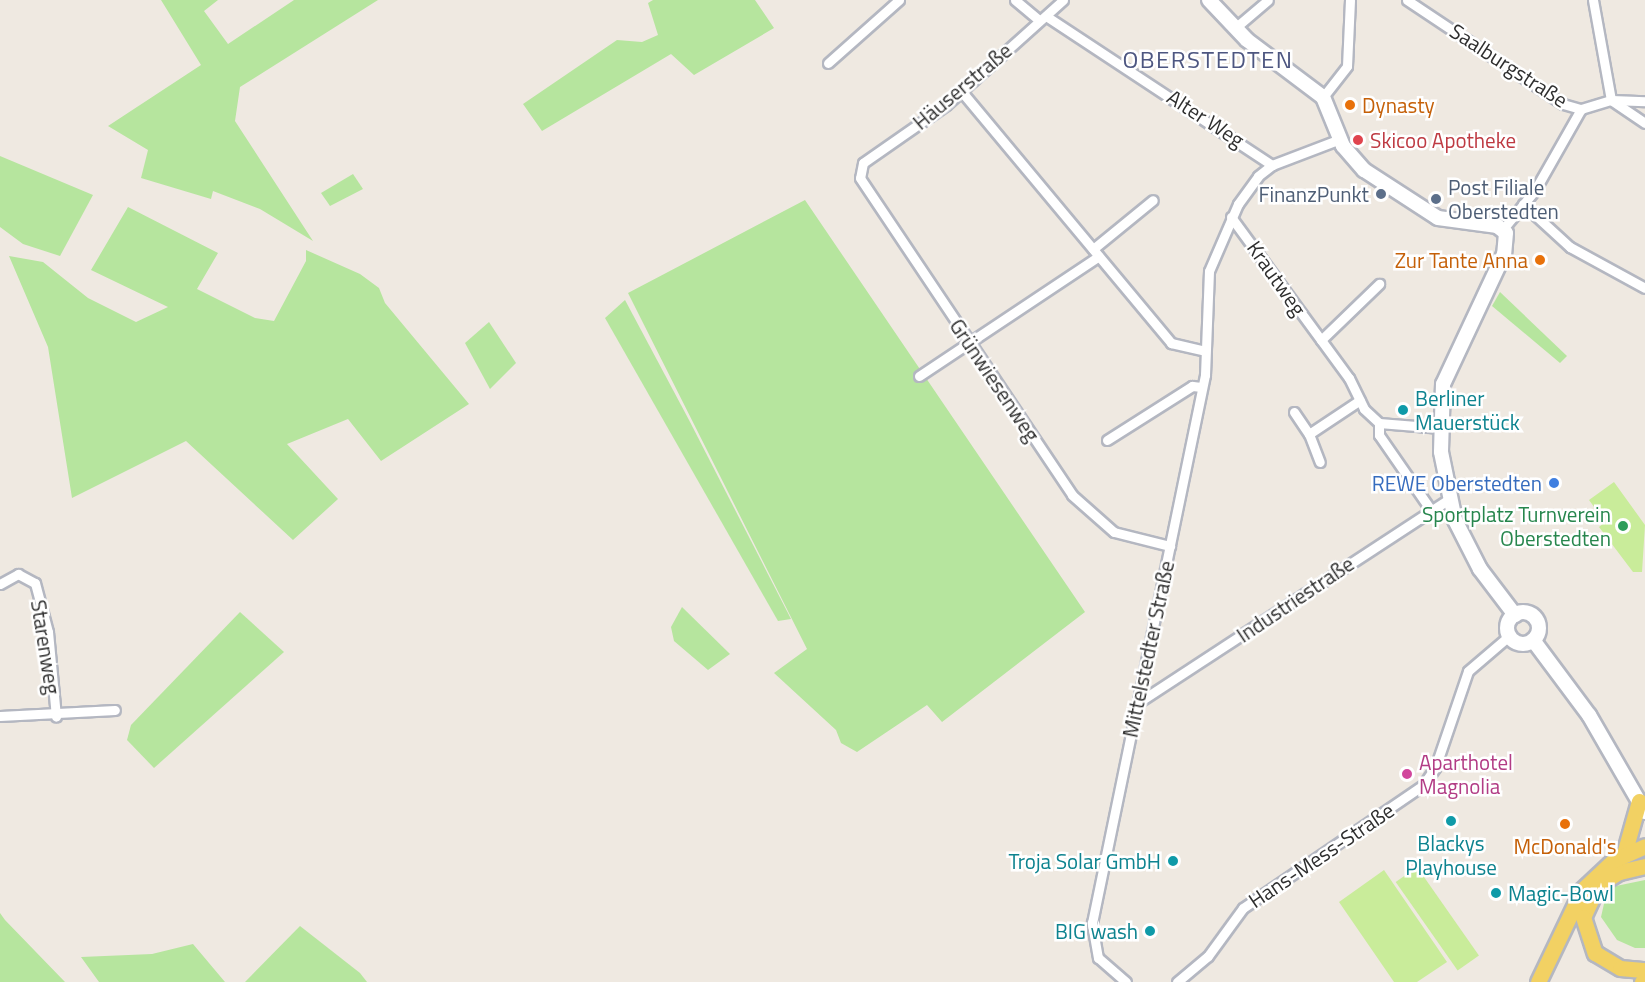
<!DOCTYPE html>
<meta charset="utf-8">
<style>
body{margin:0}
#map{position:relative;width:1645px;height:982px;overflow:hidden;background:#efe9e1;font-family:"Titillium Web",sans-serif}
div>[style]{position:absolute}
.green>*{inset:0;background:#b6e59e}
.pitch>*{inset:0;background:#c9ec9a;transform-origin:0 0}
.roads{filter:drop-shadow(2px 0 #b4b7c1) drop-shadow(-2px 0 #b4b7c1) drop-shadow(0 2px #b4b7c1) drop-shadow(0 -2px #b4b7c1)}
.street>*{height:9px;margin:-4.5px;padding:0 4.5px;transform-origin:4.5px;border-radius:4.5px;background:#fff}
.secondary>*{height:14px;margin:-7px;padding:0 7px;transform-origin:7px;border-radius:7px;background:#fff}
.secondary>.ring{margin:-7px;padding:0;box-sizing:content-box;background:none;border:14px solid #fff;border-radius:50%}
.primary>*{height:15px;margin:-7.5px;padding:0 7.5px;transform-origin:7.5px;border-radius:7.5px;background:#f2d163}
.dots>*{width:16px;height:16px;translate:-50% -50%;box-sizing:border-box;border:3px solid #fff;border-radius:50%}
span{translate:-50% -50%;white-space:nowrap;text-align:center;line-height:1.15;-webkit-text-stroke:5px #fff;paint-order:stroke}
.street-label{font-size:21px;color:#2e2e2e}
.food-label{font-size:21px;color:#c56008}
.left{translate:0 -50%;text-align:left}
.right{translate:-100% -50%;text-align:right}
.health-label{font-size:21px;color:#be3a42}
.service-label{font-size:21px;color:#4e5e75}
.culture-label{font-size:21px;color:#0d838f}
.shop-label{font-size:21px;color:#366cbe}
.leisure-label{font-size:21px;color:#27864d}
.hotel-label{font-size:21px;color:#b23c85}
.quarter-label{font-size:24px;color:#4d5680;letter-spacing:1.5px}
</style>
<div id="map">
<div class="green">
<i style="clip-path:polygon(161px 0,218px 0,204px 11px,228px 44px,294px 0,378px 0,240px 87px,235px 121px,313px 241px,260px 209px,213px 191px,211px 199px,141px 178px,148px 150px,108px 126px,201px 65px)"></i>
<i style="clip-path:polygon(653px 0,755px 0,774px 28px,694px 75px,671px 54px,542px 131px,523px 104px,617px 40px,642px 42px,658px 35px,648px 3px)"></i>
<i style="clip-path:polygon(0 156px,93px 195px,60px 256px,23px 244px,0 227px)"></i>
<i style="clip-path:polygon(353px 174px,363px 189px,330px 206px,321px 193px)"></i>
<i style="clip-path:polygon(805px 200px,1085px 612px,942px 722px,927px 705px,857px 752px,841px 743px,836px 730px,774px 673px,807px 649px,628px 293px)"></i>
<i style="clip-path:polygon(128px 207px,218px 253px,197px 289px,255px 318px,274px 321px,306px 261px,306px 250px,360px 274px,379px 288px,385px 303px,469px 404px,381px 461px,348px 419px,287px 444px,338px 499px,293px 540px,186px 441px,72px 498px,48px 347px,9px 256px,43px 262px,88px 298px,136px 322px,168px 307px,91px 270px)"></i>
<i style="clip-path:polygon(1500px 292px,1567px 356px,1560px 363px,1492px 306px)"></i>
<i style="clip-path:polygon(625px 300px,689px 420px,791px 619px,778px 621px,605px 318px)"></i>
<i style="clip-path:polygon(489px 322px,516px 363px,490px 389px,465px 343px)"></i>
<i style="clip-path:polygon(682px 607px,730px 654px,708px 670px,674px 641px,671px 627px)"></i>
<i style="clip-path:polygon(240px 612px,284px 652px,154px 768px,127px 740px,131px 725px)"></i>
<i style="clip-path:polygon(1645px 880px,1645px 948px,1635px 948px,1617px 940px,1601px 917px,1606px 895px,1616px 886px)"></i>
<i style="clip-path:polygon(0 913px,5px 920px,65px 982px,0 982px)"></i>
<i style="clip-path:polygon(300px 926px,360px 973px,367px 982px,245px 982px)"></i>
<i style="clip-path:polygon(193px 944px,225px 982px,99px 982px,81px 957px,152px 954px)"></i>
</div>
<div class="pitch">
<i style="clip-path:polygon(1614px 482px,1645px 525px,1642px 572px,1633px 572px,1599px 527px,1605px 522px,1589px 500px)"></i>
<i style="left:1417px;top:867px;width:108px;height:26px;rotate:55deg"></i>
<i style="clip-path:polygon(1384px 870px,1447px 962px,1417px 982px,1394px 982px,1339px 902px)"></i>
</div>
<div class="roads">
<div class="street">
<i style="left:1015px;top:0;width:30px;rotate:40deg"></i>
<i style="left:1063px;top:0;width:157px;rotate:138.1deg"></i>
<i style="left:946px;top:105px;width:101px;rotate:145.1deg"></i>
<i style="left:863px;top:163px;width:15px;rotate:101deg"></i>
<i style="left:860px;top:178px;width:381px;rotate:56.2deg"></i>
<i style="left:1072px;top:495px;width:56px;rotate:41.4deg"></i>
<i style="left:1114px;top:532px;width:58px;rotate:14deg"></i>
<i style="left:1407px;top:0;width:187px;rotate:33.7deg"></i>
<i style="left:1563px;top:104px;width:19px;rotate:16deg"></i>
<i style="left:1593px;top:0;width:102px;rotate:79.8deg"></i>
<i style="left:1046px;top:16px;width:271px;rotate:33.4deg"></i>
<i style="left:1235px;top:28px;width:43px;rotate:-40.3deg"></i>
<i style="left:828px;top:63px;width:95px;rotate:-41.6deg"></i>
<i style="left:962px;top:92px;width:327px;rotate:50.2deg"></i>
<i style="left:1171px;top:343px;width:35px;rotate:13deg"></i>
<i style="left:1323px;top:97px;width:39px;rotate:-52deg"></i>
<i style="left:1347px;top:66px;width:66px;rotate:-87.4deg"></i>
<i style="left:1611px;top:100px;width:41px;rotate:34.1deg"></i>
<i style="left:1523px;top:204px;width:64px;rotate:42.5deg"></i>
<i style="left:1570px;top:247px;width:85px;rotate:28.7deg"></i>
<i style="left:1231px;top:217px;width:200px;rotate:53.8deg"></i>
<i style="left:1349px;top:378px;width:34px;rotate:64deg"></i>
<i style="left:1364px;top:409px;width:21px;rotate:43deg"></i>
<i style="left:1379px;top:423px;width:12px;rotate:90deg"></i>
<i style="left:1379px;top:435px;width:91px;rotate:55.3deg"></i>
<i style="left:1503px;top:229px;width:50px;rotate:-50.6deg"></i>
<i style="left:1535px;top:190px;width:93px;rotate:-60.4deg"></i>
<i style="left:1581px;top:109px;width:31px;rotate:-17deg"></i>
<i style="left:1611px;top:100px;width:34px;rotate:2deg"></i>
<i style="left:1093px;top:249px;width:77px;rotate:-39.2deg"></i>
<i style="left:1321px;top:340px;width:81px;rotate:-44deg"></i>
<i style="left:919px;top:376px;width:216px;rotate:-33.7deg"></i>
<i style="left:1294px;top:412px;width:27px;rotate:56deg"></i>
<i style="left:1309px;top:434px;width:61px;rotate:-33.7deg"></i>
<i style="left:1379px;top:423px;width:62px;rotate:4.6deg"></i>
<i style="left:1309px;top:434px;width:30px;rotate:69deg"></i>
<i style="left:1107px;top:440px;width:101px;rotate:-32.4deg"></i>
<i style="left:1192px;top:386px;width:10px;rotate:6deg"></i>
<i style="left:0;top:584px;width:21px;rotate:-29deg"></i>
<i style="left:18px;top:574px;width:19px;rotate:28deg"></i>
<i style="left:35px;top:583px;width:51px;rotate:75.1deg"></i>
<i style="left:48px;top:632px;width:85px;rotate:84.6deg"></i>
<i style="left:1142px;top:700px;width:366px;rotate:-33.2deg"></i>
<i style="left:0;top:716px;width:115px;rotate:-3deg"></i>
<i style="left:1126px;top:982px;width:37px;rotate:-139deg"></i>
<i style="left:1098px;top:958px;width:36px;rotate:-100deg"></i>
<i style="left:1092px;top:923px;width:560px;rotate:-78.35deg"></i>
<i style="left:1205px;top:375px;width:104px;rotate:-87.8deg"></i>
<i style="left:1209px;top:271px;width:73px;rotate:-66.6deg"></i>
<i style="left:1238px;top:204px;width:34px;rotate:-54deg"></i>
<i style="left:1258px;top:176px;width:18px;rotate:-38deg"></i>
<i style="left:1272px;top:165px;width:73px;rotate:-20.9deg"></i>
<i style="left:1177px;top:982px;width:40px;rotate:-40deg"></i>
<i style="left:1208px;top:956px;width:59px;rotate:-53.9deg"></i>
<i style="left:1243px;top:908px;width:218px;rotate:-34.3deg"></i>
<i style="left:1423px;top:785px;width:21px;rotate:-55deg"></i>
<i style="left:1435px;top:768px;width:102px;rotate:-71.2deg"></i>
<i style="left:1468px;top:671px;width:54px;rotate:-40.5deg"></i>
</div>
<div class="secondary">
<i style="left:1209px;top:0;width:55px;rotate:46.5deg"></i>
<i style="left:1247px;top:40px;width:95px;rotate:36.9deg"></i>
<i style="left:1323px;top:97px;width:53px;rotate:67.8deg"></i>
<i style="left:1343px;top:146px;width:32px;rotate:49deg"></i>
<i style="left:1364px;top:170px;width:88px;rotate:33deg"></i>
<i style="left:1438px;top:218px;width:60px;rotate:7.7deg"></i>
<i style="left:1497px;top:226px;width:11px;rotate:38deg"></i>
<i style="left:1506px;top:233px;width:21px;rotate:95deg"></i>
<i style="left:1504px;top:254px;width:144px;rotate:115.1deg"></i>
<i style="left:1443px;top:384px;width:68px;rotate:91.7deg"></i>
<i style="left:1441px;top:452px;width:69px;rotate:78.4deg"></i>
<i style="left:1455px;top:520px;width:55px;rotate:63deg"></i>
<i style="left:1480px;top:569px;width:58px;rotate:52.7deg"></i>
<i class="ring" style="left:1507px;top:612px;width:18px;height:18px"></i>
<i style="left:1533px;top:640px;width:94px;rotate:53.3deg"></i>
<i style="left:1589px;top:715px;width:112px;rotate:60deg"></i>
</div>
<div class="primary">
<i style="left:1624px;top:854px;width:55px;rotate:-74.2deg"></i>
<i style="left:1645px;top:866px;width:27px;rotate:167deg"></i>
<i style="left:1619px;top:872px;width:25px;rotate:148deg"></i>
<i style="left:1598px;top:885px;width:35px;rotate:115deg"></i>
<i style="left:1583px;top:917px;width:38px;rotate:72deg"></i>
<i style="left:1595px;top:953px;width:29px;rotate:31deg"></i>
<i style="left:1620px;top:968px;width:25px;rotate:5deg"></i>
<i style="left:1538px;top:982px;width:102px;rotate:-64.4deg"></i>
<i style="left:1582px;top:890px;width:44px;rotate:-43.2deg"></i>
<i style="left:1614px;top:860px;width:34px;rotate:-24deg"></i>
<i style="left:1642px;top:982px;width:3px;rotate:-18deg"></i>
</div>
</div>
<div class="dots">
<i style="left:1350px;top:105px;background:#e8710a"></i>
<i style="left:1358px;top:140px;background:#e0444e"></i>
<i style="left:1381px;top:194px;background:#5c6f8a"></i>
<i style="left:1436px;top:199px;background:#5c6f8a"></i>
<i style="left:1540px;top:260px;background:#e8710a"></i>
<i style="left:1403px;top:410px;background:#0f9aa8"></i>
<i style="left:1554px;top:483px;background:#3f7fe0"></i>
<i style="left:1623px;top:526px;background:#2e9e5b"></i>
<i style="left:1407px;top:774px;background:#d1479c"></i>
<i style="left:1451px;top:821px;background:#0f9aa8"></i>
<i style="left:1565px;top:824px;background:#e8710a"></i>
<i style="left:1173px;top:861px;background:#0f9aa8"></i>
<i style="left:1496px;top:893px;background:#0f9aa8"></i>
<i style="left:1150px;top:931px;background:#0f9aa8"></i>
</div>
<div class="street-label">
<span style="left:1509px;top:65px;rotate:33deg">Saalburgstraße</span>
<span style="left:962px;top:86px;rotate:-40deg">Häuserstraße</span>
<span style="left:1206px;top:118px;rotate:33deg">Alter Weg</span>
<span style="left:1277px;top:278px;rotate:55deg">Krautweg</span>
<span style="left:995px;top:380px;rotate:56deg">Grünwiesenweg</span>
<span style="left:1295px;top:599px;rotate:-34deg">Industriestraße</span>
<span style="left:46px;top:647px;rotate:81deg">Starenweg</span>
<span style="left:1148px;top:649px;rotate:-78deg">Mittelstedter Straße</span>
<span style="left:1321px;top:855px;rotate:-34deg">Hans-Mess-Straße</span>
</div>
<div class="food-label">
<span class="left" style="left:1362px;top:105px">Dynasty</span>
<span class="right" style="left:1528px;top:260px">Zur Tante Anna</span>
<span style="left:1565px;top:846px">McDonald's</span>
</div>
<div class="health-label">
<span class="left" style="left:1370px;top:140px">Skicoo Apotheke</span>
</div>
<div class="service-label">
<span class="left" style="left:1448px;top:199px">Post Filiale<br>Oberstedten</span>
<span class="right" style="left:1369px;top:194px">FinanzPunkt</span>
</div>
<div class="culture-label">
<span class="left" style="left:1415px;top:410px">Berliner<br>Mauerstück</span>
<span style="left:1451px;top:855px">Blackys<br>Playhouse</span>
<span class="right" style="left:1161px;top:861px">Troja Solar GmbH</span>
<span class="left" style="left:1508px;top:893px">Magic-Bowl</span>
<span class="right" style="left:1138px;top:931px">BIG wash</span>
</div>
<div class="shop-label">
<span class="right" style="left:1542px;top:483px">REWE Oberstedten</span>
</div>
<div class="leisure-label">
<span class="right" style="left:1611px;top:526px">Sportplatz Turnverein<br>Oberstedten</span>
</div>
<div class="hotel-label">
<span class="left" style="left:1419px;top:774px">Aparthotel<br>Magnolia</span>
</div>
<div class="quarter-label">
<span style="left:1208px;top:60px">OBERSTEDTEN</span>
</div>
</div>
